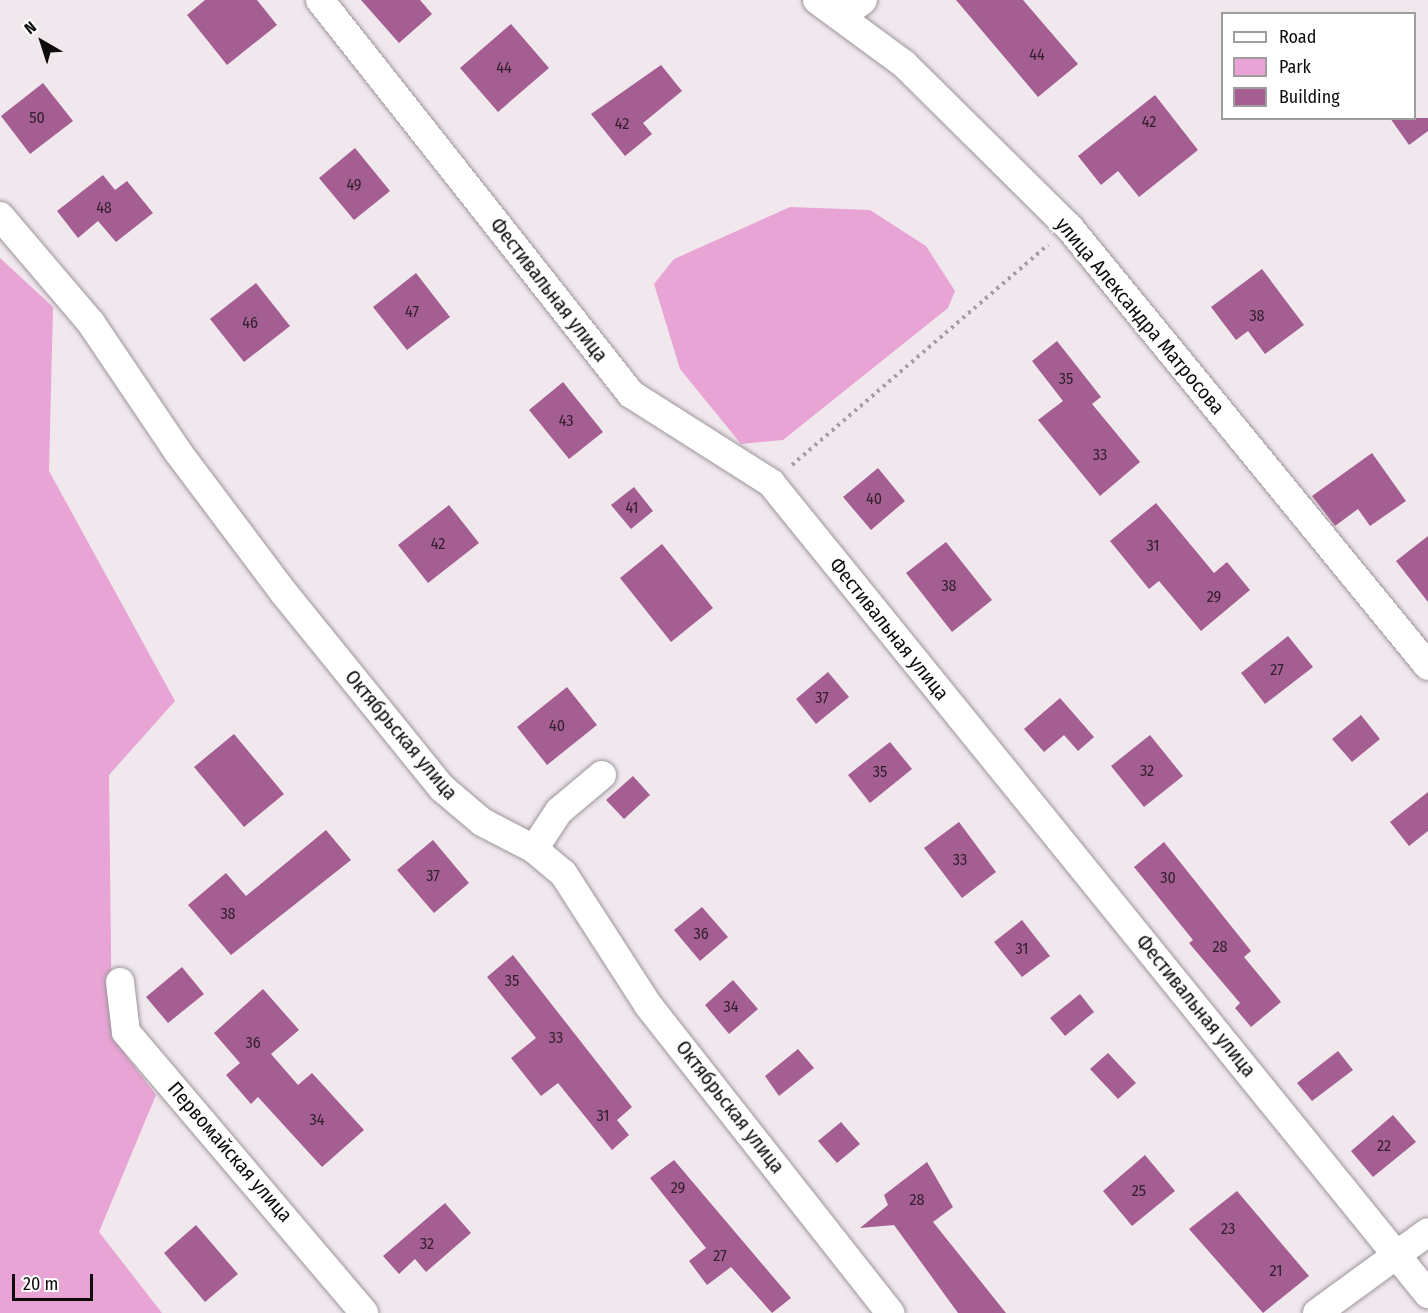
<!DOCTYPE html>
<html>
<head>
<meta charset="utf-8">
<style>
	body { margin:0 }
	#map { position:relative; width:1428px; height:1313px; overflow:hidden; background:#f1e8ee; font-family:"Fira Sans Condensed",sans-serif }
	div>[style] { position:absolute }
	.green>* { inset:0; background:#e8a4d5 }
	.building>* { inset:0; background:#a45e92 }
	.path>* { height:4px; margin-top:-2px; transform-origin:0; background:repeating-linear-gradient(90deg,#a59ea3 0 3px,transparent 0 7.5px) }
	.roads { filter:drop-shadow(0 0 2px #9d959b) drop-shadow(0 0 2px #9d959b) }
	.minor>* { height:28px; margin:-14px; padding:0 14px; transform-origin:14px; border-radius:14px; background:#fff }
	span { translate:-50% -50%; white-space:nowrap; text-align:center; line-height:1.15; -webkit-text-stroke:5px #fff; paint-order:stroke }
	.number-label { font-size:16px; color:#34202e }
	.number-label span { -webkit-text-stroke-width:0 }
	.street-label { font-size:20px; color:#0e0b0d }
	.legend { position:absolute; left:1221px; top:12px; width:195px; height:108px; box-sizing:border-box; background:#fff; border:2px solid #9f9d9e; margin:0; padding:8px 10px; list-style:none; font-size:18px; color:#0e0b0d }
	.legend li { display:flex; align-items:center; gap:12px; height:30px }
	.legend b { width:30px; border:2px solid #9f9d9e }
	.north { position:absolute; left:12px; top:12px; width:60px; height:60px; -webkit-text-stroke:4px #fff; paint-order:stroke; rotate:321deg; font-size:16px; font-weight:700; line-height:24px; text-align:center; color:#0e0b0d }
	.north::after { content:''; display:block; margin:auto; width:21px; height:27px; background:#0e0b0d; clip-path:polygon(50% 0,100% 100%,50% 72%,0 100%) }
	.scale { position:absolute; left:12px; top:1274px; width:81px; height:27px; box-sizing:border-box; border:3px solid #0e0b0d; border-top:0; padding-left:8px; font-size:18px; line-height:21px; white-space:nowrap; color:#0e0b0d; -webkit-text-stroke:4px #fff; paint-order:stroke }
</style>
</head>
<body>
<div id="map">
	<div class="green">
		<i style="clip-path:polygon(790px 207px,870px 210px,926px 246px,955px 291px,948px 308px,783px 440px,741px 444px,680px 369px,654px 284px,674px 259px)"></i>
		<i style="clip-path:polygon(0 258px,53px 307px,49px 471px,175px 701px,109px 775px,112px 1037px,156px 1095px,99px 1232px,162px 1313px,0 1313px)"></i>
	</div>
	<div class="building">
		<i style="clip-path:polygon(205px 0,257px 0,277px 25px,227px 65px,187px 15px)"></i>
		<i style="clip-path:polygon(361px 0,420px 0,432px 14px,399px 43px)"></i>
		<i style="clip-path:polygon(956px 0,1023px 0,1078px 64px,1038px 97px)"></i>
		<i style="clip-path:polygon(511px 24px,549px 68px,498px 112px,460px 68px)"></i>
		<i style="clip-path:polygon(661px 65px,682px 91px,643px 123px,652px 134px,625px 156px,591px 114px)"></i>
		<i style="clip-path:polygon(43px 83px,73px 121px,30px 154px,1px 116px)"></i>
		<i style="clip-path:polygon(1155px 95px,1198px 150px,1139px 197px,1118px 171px,1101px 185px,1078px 156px)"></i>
		<i style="clip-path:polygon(1390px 118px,1428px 118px,1428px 131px,1409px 145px)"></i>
		<i style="clip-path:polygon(355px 148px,390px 191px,354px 220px,319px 178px)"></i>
		<i style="clip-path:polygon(103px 175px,115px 190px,127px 181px,153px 213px,116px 242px,98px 221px,78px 238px,57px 211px)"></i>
		<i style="clip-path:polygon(1262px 269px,1304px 325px,1265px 354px,1248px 331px,1236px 340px,1211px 307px)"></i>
		<i style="clip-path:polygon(416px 273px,450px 317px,407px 350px,373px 307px)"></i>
		<i style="clip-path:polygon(256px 283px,290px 326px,244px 362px,210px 319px)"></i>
		<i style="clip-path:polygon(1057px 341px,1101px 397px,1092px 404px,1140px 462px,1100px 496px,1038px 420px,1063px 401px,1032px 361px)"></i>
		<i style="clip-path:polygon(563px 382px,603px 432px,569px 459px,529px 410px)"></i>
		<i style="clip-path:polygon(1372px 453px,1406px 501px,1370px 526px,1358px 509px,1335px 526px,1312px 496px)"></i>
		<i style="clip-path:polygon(878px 468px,905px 501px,871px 530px,843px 497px)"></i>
		<i style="clip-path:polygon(634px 487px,653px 511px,631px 529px,611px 505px)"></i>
		<i style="clip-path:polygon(1156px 503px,1214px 573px,1227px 562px,1250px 590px,1201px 631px,1159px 581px,1149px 589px,1110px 541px)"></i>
		<i style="clip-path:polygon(449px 505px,479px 543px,428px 583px,398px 545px)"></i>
		<i style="clip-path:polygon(1428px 536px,1428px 602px,1396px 561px)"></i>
		<i style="clip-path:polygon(946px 542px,992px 600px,952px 632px,906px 573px)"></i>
		<i style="clip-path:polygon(662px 544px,713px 608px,671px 642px,620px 578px)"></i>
		<i style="clip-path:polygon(1288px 636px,1313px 667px,1265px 704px,1241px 673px)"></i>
		<i style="clip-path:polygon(828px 672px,849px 697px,816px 724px,796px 699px)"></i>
		<i style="clip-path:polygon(567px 687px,597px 725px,547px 765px,517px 727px)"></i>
		<i style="clip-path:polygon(1060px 698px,1094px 737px,1078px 751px,1064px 735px,1044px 752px,1024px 729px)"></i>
		<i style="clip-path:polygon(1361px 715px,1380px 739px,1352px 762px,1332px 739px)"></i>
		<i style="clip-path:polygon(234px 734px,284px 794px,244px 827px,194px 767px)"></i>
		<i style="clip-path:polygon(1150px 735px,1183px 776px,1144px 807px,1111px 766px)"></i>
		<i style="clip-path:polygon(890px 742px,912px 769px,870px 803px,848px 775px)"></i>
		<i style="clip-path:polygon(633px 776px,650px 795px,624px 819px,606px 800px)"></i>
		<i style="clip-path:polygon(1428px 792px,1428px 831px,1409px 846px,1390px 822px)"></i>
		<i style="clip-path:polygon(959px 822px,996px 872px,962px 898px,924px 848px)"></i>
		<i style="clip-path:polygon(326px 830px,351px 860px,231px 955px,188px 905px,226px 873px,246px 896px)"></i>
		<i style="clip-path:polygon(433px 840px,469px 883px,434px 913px,397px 870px)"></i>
		<i style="clip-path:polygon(1164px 842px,1251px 951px,1244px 957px,1281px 1002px,1251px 1027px,1235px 1008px,1240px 1003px,1189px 943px,1193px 940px,1134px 867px)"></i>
		<i style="clip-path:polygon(702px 907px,728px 937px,700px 961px,674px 930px)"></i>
		<i style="clip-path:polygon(1022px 920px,1050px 956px,1022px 977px,994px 942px)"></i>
		<i style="clip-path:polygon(513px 955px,632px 1107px,617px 1120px,629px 1135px,612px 1150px,558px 1083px,541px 1096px,511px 1058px,536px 1038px,487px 977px)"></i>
		<i style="clip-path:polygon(182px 967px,204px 994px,168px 1023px,146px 997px)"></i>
		<i style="clip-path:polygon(733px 980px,758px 1009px,729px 1034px,705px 1005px)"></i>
		<i style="clip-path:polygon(263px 989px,299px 1030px,271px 1054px,298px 1085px,312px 1073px,364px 1130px,322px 1167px,258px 1097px,251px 1104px,226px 1075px,240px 1063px,214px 1033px)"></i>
		<i style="clip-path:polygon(1080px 994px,1094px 1012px,1065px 1036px,1050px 1018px)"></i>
		<i style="clip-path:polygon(798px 1049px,814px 1068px,779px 1096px,765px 1076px)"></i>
		<i style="clip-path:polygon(1338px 1051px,1353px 1070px,1312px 1101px,1297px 1083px)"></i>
		<i style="clip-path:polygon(1108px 1053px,1136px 1083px,1118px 1099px,1090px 1069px)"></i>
		<i style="clip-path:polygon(1393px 1115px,1416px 1142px,1373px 1177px,1351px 1151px)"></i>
		<i style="clip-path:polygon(841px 1122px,860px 1144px,837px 1163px,818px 1141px)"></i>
		<i style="clip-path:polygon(1145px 1155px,1175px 1191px,1132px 1226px,1103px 1191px)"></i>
		<i style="clip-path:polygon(674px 1160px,791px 1298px,772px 1313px,731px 1267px,707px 1285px,689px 1261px,706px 1248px,650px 1178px)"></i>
		<i style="clip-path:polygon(927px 1162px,953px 1207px,933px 1222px,1006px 1313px,958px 1313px,894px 1225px,860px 1228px,888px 1205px,884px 1195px)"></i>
		<i style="clip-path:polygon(1237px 1191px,1309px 1276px,1263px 1313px,1189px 1229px)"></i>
		<i style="clip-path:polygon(445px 1203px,471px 1233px,426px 1272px,415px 1259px,399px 1274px,383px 1256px)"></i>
		<i style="clip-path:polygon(196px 1225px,238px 1274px,205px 1302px,164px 1253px)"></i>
	</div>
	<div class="path">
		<i style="left:792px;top:465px;width:338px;rotate:-40.7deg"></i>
	</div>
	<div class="roads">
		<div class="minor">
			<i style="left:320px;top:0;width:502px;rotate:51.71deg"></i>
			<i style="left:631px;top:394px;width:166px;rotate:32.4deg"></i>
			<i style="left:771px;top:483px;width:1044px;rotate:50.99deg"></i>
			<i style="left:817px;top:0;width:108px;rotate:36.3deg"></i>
			<i style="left:904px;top:64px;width:232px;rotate:44.7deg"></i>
			<i style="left:1069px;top:227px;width:567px;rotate:50.72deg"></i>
			<i style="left:842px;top:16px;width:26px;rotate:-37deg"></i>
			<i style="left:0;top:216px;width:140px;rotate:49.6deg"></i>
			<i style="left:91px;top:323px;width:156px;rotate:56deg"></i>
			<i style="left:178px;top:452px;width:176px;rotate:53.1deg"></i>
			<i style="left:284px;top:593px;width:251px;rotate:51deg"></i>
			<i style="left:442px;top:788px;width:52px;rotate:40.4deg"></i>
			<i style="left:482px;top:822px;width:59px;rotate:27.4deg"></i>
			<i style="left:534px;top:849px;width:38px;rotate:40deg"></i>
			<i style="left:563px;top:873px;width:157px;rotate:57.2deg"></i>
			<i style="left:648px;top:1005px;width:392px;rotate:51.8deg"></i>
			<i style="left:534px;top:849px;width:45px;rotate:-56.7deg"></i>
			<i style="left:559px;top:811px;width:56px;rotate:-39.9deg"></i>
			<i style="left:120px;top:982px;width:50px;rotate:83.2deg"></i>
			<i style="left:126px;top:1032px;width:368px;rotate:49.7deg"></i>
			<i style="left:1317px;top:1313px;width:137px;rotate:-36.1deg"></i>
		</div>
	</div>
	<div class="number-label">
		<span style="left:1037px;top:55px">44</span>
		<span style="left:504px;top:68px">44</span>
		<span style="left:37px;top:118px">50</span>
		<span style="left:1149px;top:122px">42</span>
		<span style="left:622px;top:124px">42</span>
		<span style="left:354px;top:185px">49</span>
		<span style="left:104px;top:208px">48</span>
		<span style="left:412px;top:312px">47</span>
		<span style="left:1257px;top:316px">38</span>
		<span style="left:250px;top:323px">46</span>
		<span style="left:1066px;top:379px">35</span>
		<span style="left:566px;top:421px">43</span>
		<span style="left:1100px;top:455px">33</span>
		<span style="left:874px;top:499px">40</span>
		<span style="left:632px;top:508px">41</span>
		<span style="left:438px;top:544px">42</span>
		<span style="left:1153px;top:546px">31</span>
		<span style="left:949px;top:586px">38</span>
		<span style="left:1214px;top:597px">29</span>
		<span style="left:1277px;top:670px">27</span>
		<span style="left:822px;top:698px">37</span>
		<span style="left:557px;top:726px">40</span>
		<span style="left:1147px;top:771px">32</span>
		<span style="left:880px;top:772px">35</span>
		<span style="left:960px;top:860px">33</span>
		<span style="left:433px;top:876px">37</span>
		<span style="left:1168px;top:878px">30</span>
		<span style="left:228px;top:914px">38</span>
		<span style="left:701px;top:934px">36</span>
		<span style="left:1220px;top:947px">28</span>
		<span style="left:1022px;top:949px">31</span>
		<span style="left:512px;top:981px">35</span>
		<span style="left:731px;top:1007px">34</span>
		<span style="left:556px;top:1038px">33</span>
		<span style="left:253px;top:1043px">36</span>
		<span style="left:603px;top:1116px">31</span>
		<span style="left:317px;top:1120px">34</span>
		<span style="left:1384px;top:1146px">22</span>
		<span style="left:678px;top:1188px">29</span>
		<span style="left:1139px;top:1191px">25</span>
		<span style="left:917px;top:1200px">28</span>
		<span style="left:1228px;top:1229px">23</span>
		<span style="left:427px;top:1244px">32</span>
		<span style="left:720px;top:1256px">27</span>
		<span style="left:1276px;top:1271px">21</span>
	</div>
	<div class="street-label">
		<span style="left:549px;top:290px;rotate:52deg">Фестивальная улица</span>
		<span style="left:1140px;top:316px;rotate:50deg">улица Александра Матросова</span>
		<span style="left:889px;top:629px;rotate:51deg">Фестивальная улица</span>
		<span style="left:401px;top:735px;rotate:50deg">Октябрьская улица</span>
		<span style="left:1196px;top:1006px;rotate:51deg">Фестивальная улица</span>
		<span style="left:730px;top:1107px;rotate:52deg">Октябрьская улица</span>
		<span style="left:230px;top:1152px;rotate:49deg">Первомайская улица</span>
	</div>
	<ul class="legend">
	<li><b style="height:8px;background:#fff"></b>Road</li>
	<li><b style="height:16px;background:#e8a4d5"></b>Park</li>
	<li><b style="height:16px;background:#a45e92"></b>Building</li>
	</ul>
	<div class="north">N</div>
	<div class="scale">20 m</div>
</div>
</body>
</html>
